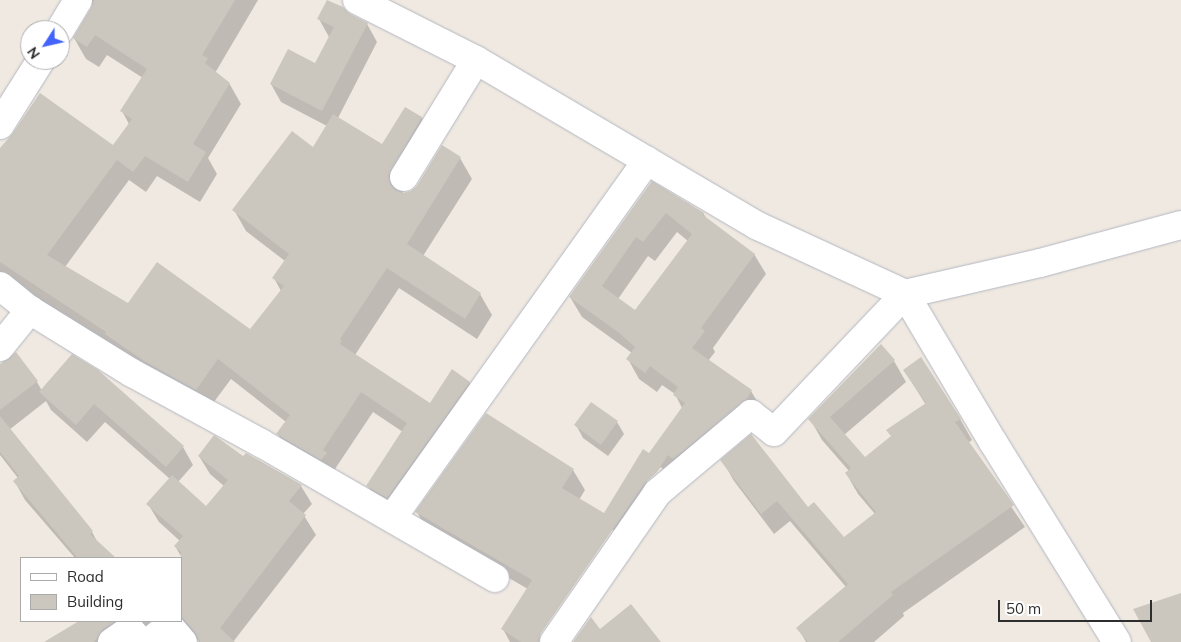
<!DOCTYPE html>
<html>
<head>
<meta charset="utf-8">
<style>
	body { margin:0 }
	#map { position:relative; width:1181px; height:642px; overflow:hidden; background:#efe9e1; font-family:Mulish,sans-serif }
	div>[style] { position:absolute }
	.shadow>* { inset:0; background:#0003 }
	.building>* { inset:0; background:#cbc7bf }
	.roads { filter:drop-shadow(0 0 1px #b4b7c1) drop-shadow(0 0 1px #b4b7c1) }
	.minor>* { height:28px; margin:-14px; padding:0 14px; transform-origin:14px; border-radius:14px; background:#fff }
	span { translate:-50% -50%; white-space:nowrap; text-align:center; line-height:1.15; -webkit-text-stroke:4.5px #fff; paint-order:stroke }
	.legend { position:absolute; left:20px; top:557px; width:162px; height:65px; box-sizing:border-box; background:#fff; border:1px solid #ababab; margin:0; padding:6px 9px; list-style:none; font-size:15px; color:#2e2e2e }
	.legend li { display:flex; align-items:center; gap:10px; height:25px }
	.legend b { width:25px; border:1px solid #ababab }
	.north { position:absolute; left:20px; top:20px; width:50px; height:50px; box-sizing:border-box; background:#fff; border:1px solid #ababab; border-radius:50%; rotate:235deg; font-size:14px; font-weight:700; line-height:20px; text-align:center; color:#2e2e2e }
	.north::after { content:''; display:block; margin:auto; width:18px; height:22px; background:#4264fb; clip-path:polygon(50% 0,100% 100%,50% 72%,0 100%) }
	.scale { position:absolute; left:998px; top:600px; width:154px; height:22px; box-sizing:border-box; border:2px solid #2e2e2e; border-top:0; padding-left:6px; font-size:15px; line-height:18px; white-space:nowrap; color:#2e2e2e; -webkit-text-stroke:4px #fff; paint-order:stroke }
</style>
</head>
<body>
<div id="map">
	<div class="shadow">
		<i style="clip-path:polygon(76px 0,258px 0,215px 73px,229px 83px,241px 104px,208px 158px,217px 174px,200px 202px,157px 176px,146px 192px,129px 180px,65px 267px,128px 304px,251px 331px,281px 291px,274px 278px,285px 261px,246px 231px,234px 210px,313px 149px,327px 126px,281px 102px,271px 84px,316px 65px,329px 37px,319px 19px,328px 1px,367px 24px,377px 42px,338px 118px,382px 146px,406px 108px,422px 118px,434px 139px,402px 194px,412px 192px,460px 158px,472px 179px,423px 256px,480px 294px,492px 315px,477px 339px,399px 288px,355px 355px,430px 405px,469px 382px,481px 403px,399px 518px,379px 506px,368px 486px,403px 432px,373px 412px,335px 469px,338px 474px,290px 455px,278px 434px,286px 422px,231px 379px,208px 410px,8px 279px,0 282px,0 151px,113px 147px,129px 124px,122px 111px,143px 78px,107px 55px,99px 67px,86px 59px,74px 38px,93px 5px)"></i>
		<i style="clip-path:polygon(evenodd,652px 183px,703px 213px,707px 219px,754px 254px,766px 274px,713px 348px,715px 352px,708px 361px,751px 391px,763px 411px,685px 478px,560px 642px,510px 642px,503px 629px,528px 589px,428px 532px,417px 512px,573px 470px,585px 490px,579px 500px,604px 515px,649px 455px,682px 408px,675px 394px,662px 385px,657px 392px,639px 379px,628px 359px,632px 353px,582px 317px,570px 297px,652px 183px,677px 232px,688px 241px,635px 312px,618px 299px,648px 256px,655px 261px,677px 232px,652px 183px,661px 467px,663px 469px,647px 483px,647px 480px,661px 467px,652px 183px,611px 530px,614px 530px,539px 639px,537px 638px,611px 530px)"></i>
		<i style="clip-path:polygon(72px 356px,183px 447px,193px 465px,178px 482px,207px 508px,224px 486px,210px 474px,199px 456px,243px 458px,301px 486px,312px 504px,303px 514px,316px 535px,233px 642px,199px 642px,193px 634px,122px 642px,46px 642px,81px 621px,181px 621px,181px 567px,185px 563px,175px 546px,180px 541px,159px 522px,148px 504px,170px 479px,105px 422px,87px 442px,51px 410px,46px 401px,9px 430px,92px 532px,98px 543px,114px 558px,75px 558px,25px 500px,15px 482px,18px 478px,0 455px,0 366px,37px 382px,42px 391px)"></i>
		<i style="clip-path:polygon(894px 361px,906px 382px,844px 435px,865px 459px,892px 437px,926px 405px,904px 370px,960px 419px,972px 440px,968px 443px,1025px 527px,903px 613px,904px 616px,874px 642px,806px 642px,798px 628px,846px 587px,790px 521px,774px 534px,734px 481px,722px 460px,808px 508px,844px 539px,875px 514px,858px 494px,846px 473px,849px 471px,822px 440px,810px 419px)"></i>
		<i style="clip-path:polygon(617px 422px,624px 434px,608px 456px,583px 438px,576px 425px)"></i>
	</div>
	<div class="building">
		<i style="clip-path:polygon(94px 0,235px 0,202px 55px,208px 58px,205px 63px,230px 83px,193px 144px,206px 152px,188px 182px,145px 156px,133px 172px,117px 160px,47px 255px,128px 303px,157px 262px,250px 329px,284px 286px,272px 278px,289px 254px,232px 210px,292px 131px,313px 147px,333px 114px,382px 144px,405px 107px,422px 117px,388px 176px,391px 185px,395px 190px,403px 193px,411px 191px,417px 186px,442px 145px,461px 157px,407px 244px,481px 293px,465px 319px,387px 268px,340px 339px,342px 340px,340px 344px,430px 403px,452px 369px,470px 382px,387px 498px,366px 486px,407px 423px,361px 392px,323px 450px,327px 453px,321px 460px,276px 434px,290px 415px,218px 359px,196px 390px,144px 361px,105px 334px,106px 332px,0 262px,0 148px,13px 133px,40px 93px,113px 145px,132px 119px,120px 111px,147px 69px,95px 35px,87px 47px,73px 38px,91px 8px)"></i>
		<i style="clip-path:polygon(327px 0,343px 7px,350px 14px,368px 23px,322px 111px,270px 84px,288px 49px,315px 63px,334px 27px,317px 19px)"></i>
		<i style="clip-path:polygon(evenodd,652px 181px,704px 213px,703px 215px,755px 254px,701px 328px,705px 331px,692px 348px,752px 390px,746px 400px,673px 459px,668px 455px,657px 472px,644px 484px,541px 633px,539px 642px,521px 642px,501px 629px,532px 580px,415px 512px,486px 413px,574px 469px,562px 488px,604px 513px,643px 449px,649px 453px,685px 403px,673px 395px,678px 387px,650px 366px,645px 373px,626px 359px,635px 347px,618px 332px,569px 297px,652px 181px,666px 213px,692px 234px,635px 310px,602px 286px,636px 237px,643px 242px,666px 213px)"></i>
		<i style="clip-path:polygon(881px 344px,895px 360px,830px 417px,865px 457px,891px 436px,886px 430px,926px 403px,903px 370px,921px 357px,961px 419px,955px 422px,1014px 505px,891px 592px,893px 595px,838px 642px,808px 642px,796px 628px,848px 584px,777px 501px,761px 514px,720px 460px,751px 434px,808px 507px,814px 502px,844px 537px,876px 512px,845px 473px,851px 468px,808px 419px)"></i>
		<i style="clip-path:polygon(16px 352px,38px 381px,0 410px,0 364px)"></i>
		<i style="clip-path:polygon(72px 354px,98px 370px,184px 446px,166px 467px,94px 404px,76px 425px,39px 392px)"></i>
		<i style="clip-path:polygon(591px 402px,618px 421px,601px 445px,574px 425px)"></i>
		<i style="clip-path:polygon(0 416px,93px 531px,90px 534px,116px 558px,78px 558px,13px 481px,19px 476px,0 452px)"></i>
		<i style="clip-path:polygon(214px 435px,243px 456px,246px 453px,302px 485px,289px 501px,306px 515px,220px 628px,235px 642px,200px 642px,195px 632px,181px 616px,181px 552px,174px 546px,183px 536px,146px 504px,172px 475px,206px 506px,228px 480px,198px 456px)"></i>
		<i style="clip-path:polygon(1181px 593px,1181px 642px,1151px 642px,1133px 609px)"></i>
		<i style="clip-path:polygon(631px 604px,661px 642px,573px 642px,591px 617px,600px 629px)"></i>
		<i style="clip-path:polygon(79px 621px,116px 621px,103px 629px,94px 642px,44px 642px)"></i>
	</div>
	<div class="roads">
		<div class="minor">
			<i style="left:357px;top:0;width:133px;rotate:26.8deg"></i>
			<i style="left:476px;top:60px;width:327px;rotate:30.5deg"></i>
			<i style="left:758px;top:226px;width:162px;rotate:24.8deg"></i>
			<i style="left:905px;top:294px;width:172px;rotate:59.3deg"></i>
			<i style="left:993px;top:442px;width:235px;rotate:58.2deg"></i>
			<i style="left:60px;top:30px;width:35px;rotate:-59deg"></i>
			<i style="left:0;top:125px;width:77px;rotate:-57.8deg"></i>
			<i style="left:404px;top:177px;width:137px;rotate:-58.4deg"></i>
			<i style="left:0;top:286px;width:38px;rotate:39deg"></i>
			<i style="left:30px;top:310px;width:120px;rotate:31.7deg"></i>
			<i style="left:132px;top:373px;width:147px;rotate:28.5deg"></i>
			<i style="left:261px;top:443px;width:270px;rotate:30deg"></i>
			<i style="left:0;top:347px;width:48px;rotate:-51deg"></i>
			<i style="left:392px;top:518px;width:439px;rotate:-54.5deg"></i>
			<i style="left:112px;top:642px;width:22px;rotate:-34deg"></i>
			<i style="left:130px;top:630px;width:16px;rotate:47deg"></i>
			<i style="left:149px;top:642px;width:26px;rotate:-39deg"></i>
			<i style="left:169px;top:626px;width:21px;rotate:49deg"></i>
			<i style="left:554px;top:642px;width:181px;rotate:-55.3deg"></i>
			<i style="left:657px;top:493px;width:123px;rotate:-40deg"></i>
			<i style="left:751px;top:414px;width:29px;rotate:38deg"></i>
			<i style="left:774px;top:432px;width:190px;rotate:-46.5deg"></i>
			<i style="left:905px;top:294px;width:139px;rotate:-12.9deg"></i>
			<i style="left:1040px;top:263px;width:146px;rotate:-15.1deg"></i>
		</div>
	</div>
	<ul class="legend">
	<li><b style="height:6px;background:#fff"></b>Road</li>
	<li><b style="height:14px;background:#cbc7bf"></b>Building</li>
	</ul>
	<div class="north">N</div>
	<div class="scale">50 m</div>
</div>
</body>
</html>
